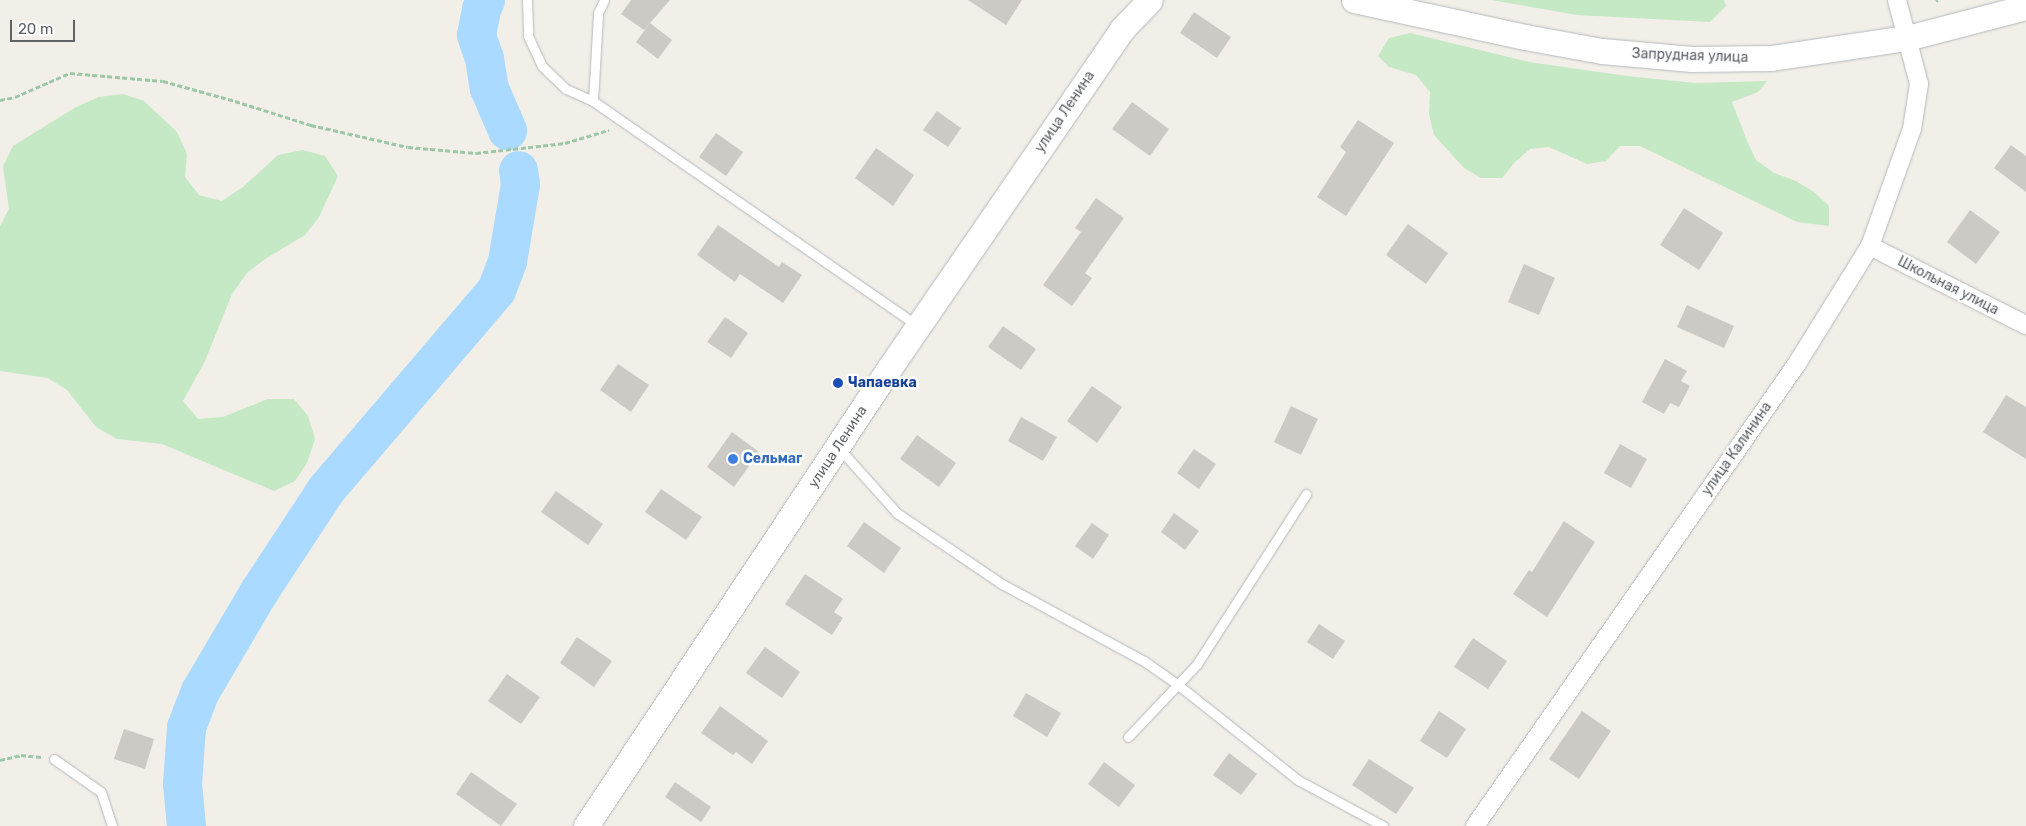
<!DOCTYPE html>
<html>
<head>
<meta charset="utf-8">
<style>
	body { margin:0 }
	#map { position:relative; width:2026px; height:826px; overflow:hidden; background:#f1efe8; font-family:Rubik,sans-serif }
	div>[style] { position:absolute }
	.green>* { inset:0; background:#c5e8c5 }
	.river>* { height:39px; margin:-19.5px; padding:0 19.5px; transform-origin:19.5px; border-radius:19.5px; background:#aadaff }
	.building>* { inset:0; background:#cccac5 }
	.path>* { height:3px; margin-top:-1.5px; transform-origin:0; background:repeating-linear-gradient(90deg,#9cc7a9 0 5px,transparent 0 7.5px) }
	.roads { filter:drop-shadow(0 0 1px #b5b8bc) drop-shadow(0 0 1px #b5b8bc) }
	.lane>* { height:9px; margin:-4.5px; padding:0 4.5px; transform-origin:4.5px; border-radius:4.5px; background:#fff }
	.street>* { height:18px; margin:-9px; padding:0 9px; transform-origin:9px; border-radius:9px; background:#fff }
	.secondary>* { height:25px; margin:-12.5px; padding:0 12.5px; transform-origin:12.5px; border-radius:12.5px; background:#fff }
	.dots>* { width:14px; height:14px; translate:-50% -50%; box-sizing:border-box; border:2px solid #fff; border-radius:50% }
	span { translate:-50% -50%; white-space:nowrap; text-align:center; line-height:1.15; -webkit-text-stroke:5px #fff; paint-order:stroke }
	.street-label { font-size:14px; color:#5f6368 }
	.transit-label { font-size:14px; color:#164399; font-weight:700 }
	.left { translate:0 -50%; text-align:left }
	.shop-label { font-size:14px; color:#366cbe; font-weight:700 }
	.scale { position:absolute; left:10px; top:20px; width:65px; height:22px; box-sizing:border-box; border:2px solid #5f6368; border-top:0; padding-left:6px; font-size:15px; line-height:18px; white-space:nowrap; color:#5f6368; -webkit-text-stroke:4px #fff; paint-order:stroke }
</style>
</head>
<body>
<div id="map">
	<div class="green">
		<i style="clip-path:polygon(1491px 0,1724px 0,1726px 6px,1710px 22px,1577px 15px)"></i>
		<i style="clip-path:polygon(1410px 33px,1529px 62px,1627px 76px,1695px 83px,1767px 81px,1758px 92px,1732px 102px,1747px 141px,1756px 160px,1774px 173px,1796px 181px,1814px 192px,1829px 206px,1829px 226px,1797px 222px,1640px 146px,1620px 146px,1606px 161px,1587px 164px,1549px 147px,1530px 149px,1515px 162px,1502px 178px,1481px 178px,1464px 168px,1434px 135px,1429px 114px,1430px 92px,1416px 75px,1389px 67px,1378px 56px,1389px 38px)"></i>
		<i style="clip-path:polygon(123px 94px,144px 101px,177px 132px,187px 154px,185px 177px,199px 195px,222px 201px,243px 187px,278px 155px,303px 150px,325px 156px,338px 176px,319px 217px,305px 235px,265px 259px,247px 273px,232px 294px,205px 361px,183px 401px,198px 419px,223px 417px,268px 399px,294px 399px,308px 416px,315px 439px,307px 463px,295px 481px,274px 491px,162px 444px,117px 439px,96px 427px,67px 390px,48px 378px,0 371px,0 226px,9px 209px,3px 166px,13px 146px,76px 107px,99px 97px)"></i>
	</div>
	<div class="river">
		<i style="left:485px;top:0;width:10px;rotate:114deg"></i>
		<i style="left:481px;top:9px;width:26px;rotate:101deg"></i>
		<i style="left:476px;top:35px;width:24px;rotate:71deg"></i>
		<i style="left:484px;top:58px;width:30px;rotate:81deg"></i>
		<i style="left:489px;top:88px;width:46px;rotate:66.8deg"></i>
		<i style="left:186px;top:826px;width:43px;rotate:-95.3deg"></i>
		<i style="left:182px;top:783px;width:56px;rotate:-85.9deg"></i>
		<i style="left:186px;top:727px;width:39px;rotate:-69deg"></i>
		<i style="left:200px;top:691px;width:116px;rotate:-59.5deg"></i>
		<i style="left:259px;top:591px;width:122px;rotate:-56.7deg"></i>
		<i style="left:326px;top:489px;width:262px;rotate:-49.5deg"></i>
		<i style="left:496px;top:290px;width:31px;rotate:-69deg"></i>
		<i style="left:507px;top:261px;width:78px;rotate:-80.4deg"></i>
		<i style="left:520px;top:184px;width:14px;rotate:-98deg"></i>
	</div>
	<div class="building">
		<i style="clip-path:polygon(631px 0,670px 0,644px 30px,621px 14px)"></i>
		<i style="clip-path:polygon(968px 0,1022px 0,1006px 25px)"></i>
		<i style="clip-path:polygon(1194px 12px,1231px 37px,1217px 58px,1180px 33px)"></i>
		<i style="clip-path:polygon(650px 23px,672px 40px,658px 59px,636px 42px)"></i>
		<i style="clip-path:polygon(1132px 102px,1169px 129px,1150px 156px,1112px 129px)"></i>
		<i style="clip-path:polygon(937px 111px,961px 128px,948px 147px,923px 130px)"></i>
		<i style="clip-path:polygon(1358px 120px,1394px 143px,1346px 216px,1317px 197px,1346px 152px,1340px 147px)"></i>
		<i style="clip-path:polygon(716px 133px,743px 152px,726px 176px,699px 157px)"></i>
		<i style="clip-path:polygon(2011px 145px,2026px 156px,2026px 192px,1994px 168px)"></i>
		<i style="clip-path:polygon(876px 148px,914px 175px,893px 206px,855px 178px)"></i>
		<i style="clip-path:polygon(1096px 198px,1124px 218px,1085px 273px,1092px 278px,1072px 306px,1043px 285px,1081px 232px,1075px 228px)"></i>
		<i style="clip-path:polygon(1684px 208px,1723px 233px,1699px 270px,1660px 245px)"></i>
		<i style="clip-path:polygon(1970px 210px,2000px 232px,1976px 264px,1947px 242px)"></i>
		<i style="clip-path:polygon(1408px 224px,1448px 253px,1426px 284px,1386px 255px)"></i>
		<i style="clip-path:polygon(718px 225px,779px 267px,782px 262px,802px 275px,783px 303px,740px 274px,735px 282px,697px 255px)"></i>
		<i style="clip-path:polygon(1524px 264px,1555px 278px,1539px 315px,1508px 302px)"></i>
		<i style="clip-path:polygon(1687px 305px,1734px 326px,1724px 348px,1677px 327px)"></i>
		<i style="clip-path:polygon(725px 317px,748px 333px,731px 358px,707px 342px)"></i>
		<i style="clip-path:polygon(1003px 326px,1036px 349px,1021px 370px,988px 347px)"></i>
		<i style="clip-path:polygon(1665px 359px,1687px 371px,1681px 381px,1690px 386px,1679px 407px,1670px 403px,1664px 414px,1642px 402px)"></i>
		<i style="clip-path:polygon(618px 364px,649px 385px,631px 412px,600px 390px)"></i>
		<i style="clip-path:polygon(1092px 386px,1122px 407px,1097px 443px,1067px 421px)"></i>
		<i style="clip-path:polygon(2006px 395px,2026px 407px,2026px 459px,1983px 432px)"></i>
		<i style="clip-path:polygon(1291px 406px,1318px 419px,1301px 455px,1274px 442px)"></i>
		<i style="clip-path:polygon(1021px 417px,1057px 437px,1043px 461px,1008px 441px)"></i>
		<i style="clip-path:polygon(732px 432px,759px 452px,734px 487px,707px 467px)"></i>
		<i style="clip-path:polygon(917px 435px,956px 463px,939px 487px,900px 459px)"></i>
		<i style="clip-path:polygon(1620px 444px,1647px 459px,1631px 488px,1604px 473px)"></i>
		<i style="clip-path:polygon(1194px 449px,1216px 464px,1199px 489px,1177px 473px)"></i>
		<i style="clip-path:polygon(661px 489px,702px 517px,686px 540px,645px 512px)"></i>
		<i style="clip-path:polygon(556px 491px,603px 524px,588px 545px,541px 512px)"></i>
		<i style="clip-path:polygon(1174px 513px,1199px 531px,1185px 550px,1161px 532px)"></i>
		<i style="clip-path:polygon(1564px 521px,1595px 542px,1547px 617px,1513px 594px,1529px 570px,1532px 572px)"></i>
		<i style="clip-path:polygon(864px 522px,901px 548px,884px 573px,847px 546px)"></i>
		<i style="clip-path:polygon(1092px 523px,1109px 535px,1093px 559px,1075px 546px)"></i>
		<i style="clip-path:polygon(805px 574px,843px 599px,834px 612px,843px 618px,832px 635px,785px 604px)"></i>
		<i style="clip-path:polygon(1319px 624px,1345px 641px,1333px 659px,1307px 642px)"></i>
		<i style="clip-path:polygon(577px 637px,612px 661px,594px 687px,560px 663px)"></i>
		<i style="clip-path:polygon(1473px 638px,1507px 661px,1488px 689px,1454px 667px)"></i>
		<i style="clip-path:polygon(765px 647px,800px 672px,782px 698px,746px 673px)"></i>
		<i style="clip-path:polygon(507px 674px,540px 697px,521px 724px,488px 701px)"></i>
		<i style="clip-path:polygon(1026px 693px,1061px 713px,1047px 737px,1013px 716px)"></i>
		<i style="clip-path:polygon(720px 706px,768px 741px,752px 764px,736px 752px,733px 755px,701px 733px)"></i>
		<i style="clip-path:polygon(1439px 711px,1466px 729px,1447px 758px,1420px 741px)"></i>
		<i style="clip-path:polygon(1582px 711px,1611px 731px,1579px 779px,1549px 759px)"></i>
		<i style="clip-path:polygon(124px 729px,154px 739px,145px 769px,114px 759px)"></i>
		<i style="clip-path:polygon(1229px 753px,1257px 774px,1241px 795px,1213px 775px)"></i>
		<i style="clip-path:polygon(1369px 759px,1414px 788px,1396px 814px,1352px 785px)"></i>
		<i style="clip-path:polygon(1104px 762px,1135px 785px,1119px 807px,1088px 784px)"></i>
		<i style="clip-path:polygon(471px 772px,517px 804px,501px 826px,456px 794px)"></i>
		<i style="clip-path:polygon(675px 782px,711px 807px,701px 822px,665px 797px)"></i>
	</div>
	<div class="path">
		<i style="left:1936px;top:1px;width:2px;rotate:-27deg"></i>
		<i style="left:0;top:100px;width:15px;rotate:-11deg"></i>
		<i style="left:15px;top:97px;width:60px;rotate:-23.6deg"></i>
		<i style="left:70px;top:73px;width:93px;rotate:4.9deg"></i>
		<i style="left:163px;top:81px;width:75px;rotate:15.5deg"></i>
		<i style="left:235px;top:101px;width:80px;rotate:17.5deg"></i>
		<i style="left:311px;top:125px;width:99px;rotate:12.8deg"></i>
		<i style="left:408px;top:147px;width:68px;rotate:5deg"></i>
		<i style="left:476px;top:153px;width:90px;rotate:-6.4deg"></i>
		<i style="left:565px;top:143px;width:46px;rotate:-16.5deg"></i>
		<i style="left:0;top:760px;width:22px;rotate:-13deg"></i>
		<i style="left:21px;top:755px;width:20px;rotate:6deg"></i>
	</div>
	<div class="roads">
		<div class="lane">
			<i style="left:527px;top:0;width:36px;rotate:88deg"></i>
			<i style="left:528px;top:36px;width:33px;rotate:65deg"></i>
			<i style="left:542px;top:66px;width:33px;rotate:44deg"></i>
			<i style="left:566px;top:89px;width:30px;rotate:24deg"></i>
			<i style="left:593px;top:101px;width:393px;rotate:34.7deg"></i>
			<i style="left:593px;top:101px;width:88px;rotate:-86.7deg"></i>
			<i style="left:598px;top:13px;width:14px;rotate:-65deg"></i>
			<i style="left:838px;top:447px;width:89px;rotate:48.2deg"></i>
			<i style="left:897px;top:513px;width:127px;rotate:34.1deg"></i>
			<i style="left:1002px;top:584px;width:162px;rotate:28.5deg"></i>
			<i style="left:1144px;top:661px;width:40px;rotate:34.9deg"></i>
			<i style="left:1177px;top:684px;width:154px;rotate:38.4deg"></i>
			<i style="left:1298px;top:780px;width:97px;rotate:28.4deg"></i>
			<i style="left:1128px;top:737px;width:100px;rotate:-46.6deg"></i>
			<i style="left:1197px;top:664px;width:202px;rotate:-57.3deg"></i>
			<i style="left:54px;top:759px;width:57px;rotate:35.1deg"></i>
			<i style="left:101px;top:792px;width:36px;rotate:72deg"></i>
		</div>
		<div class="street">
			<i style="left:1870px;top:246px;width:175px;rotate:26.9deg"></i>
			<i style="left:1475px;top:826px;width:562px;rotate:-55.15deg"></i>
			<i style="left:1796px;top:365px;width:140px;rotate:-58.1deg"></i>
			<i style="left:1870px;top:246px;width:124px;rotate:-70.3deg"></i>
			<i style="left:1912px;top:129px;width:46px;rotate:-81.2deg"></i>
			<i style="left:1919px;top:84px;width:87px;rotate:-104.7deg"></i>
		</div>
		<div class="secondary">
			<i style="left:1354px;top:0;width:175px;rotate:12.2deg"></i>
			<i style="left:1525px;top:37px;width:78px;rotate:10.3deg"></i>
			<i style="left:1602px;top:51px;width:90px;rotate:5.1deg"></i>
			<i style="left:1692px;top:59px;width:79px;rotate:-0.7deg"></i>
			<i style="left:1771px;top:58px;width:137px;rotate:-8.4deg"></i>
			<i style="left:1907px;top:38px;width:123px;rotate:-14.6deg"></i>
			<i style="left:586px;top:826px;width:547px;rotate:-56.48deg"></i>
			<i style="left:888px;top:370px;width:414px;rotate:-55.5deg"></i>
			<i style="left:1122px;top:29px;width:40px;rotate:-46deg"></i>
		</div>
	</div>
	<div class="dots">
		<i style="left:838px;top:383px;background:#1a4fb4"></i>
		<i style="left:733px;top:459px;background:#3f7fe0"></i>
	</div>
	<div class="street-label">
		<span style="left:1690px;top:56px;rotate:2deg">Запрудная улица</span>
		<span style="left:1065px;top:112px;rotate:-56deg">улица Ленина</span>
		<span style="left:1948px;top:286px;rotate:27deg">Школьная улица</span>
		<span style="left:838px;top:447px;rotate:-57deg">улица Ленина</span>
		<span style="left:1737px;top:449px;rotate:-55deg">улица Калинина</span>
	</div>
	<div class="transit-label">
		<span class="left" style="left:848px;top:383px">Чапаевка</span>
	</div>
	<div class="shop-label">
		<span class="left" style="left:743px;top:459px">Сельмаг</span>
	</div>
	<div class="scale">20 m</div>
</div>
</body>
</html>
